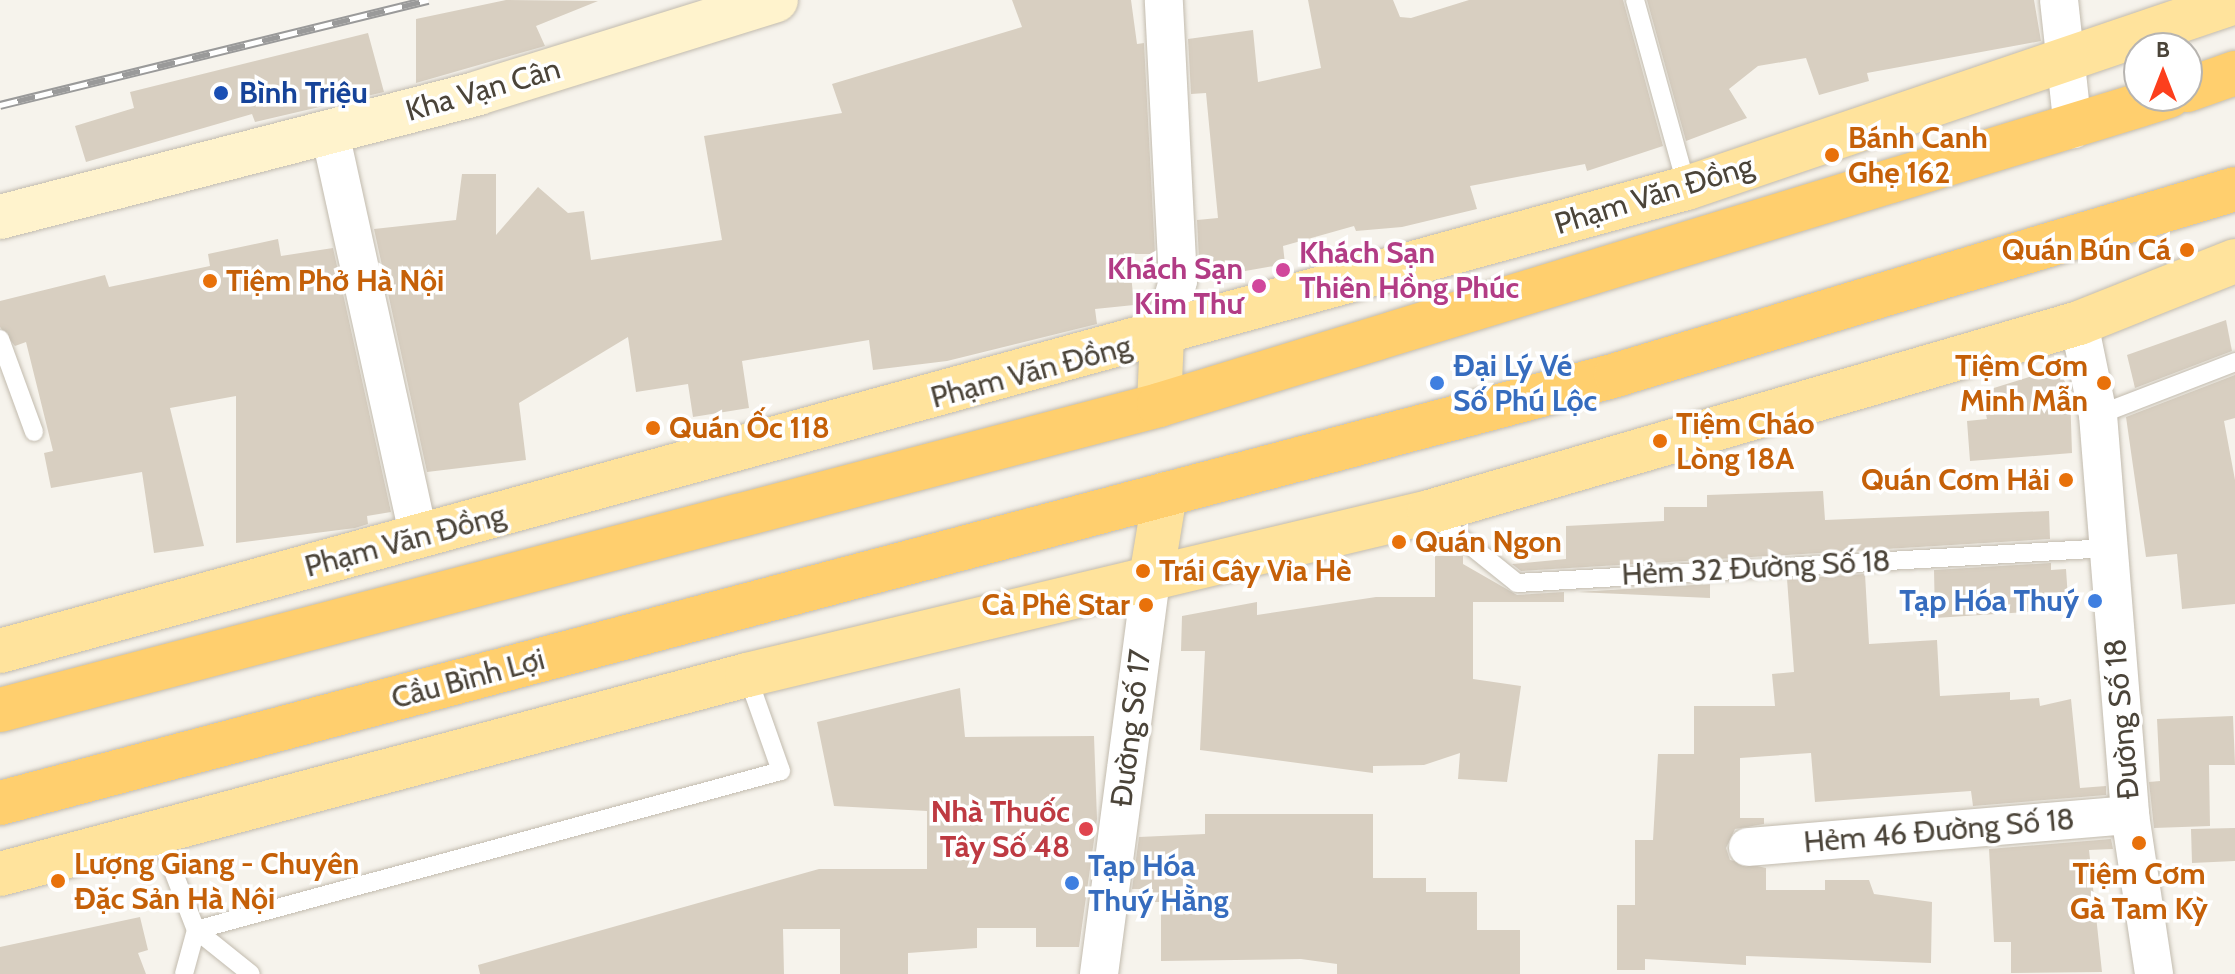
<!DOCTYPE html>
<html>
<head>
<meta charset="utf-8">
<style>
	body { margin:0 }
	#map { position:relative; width:2235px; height:974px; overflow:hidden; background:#f6f3ec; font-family:Cabin,sans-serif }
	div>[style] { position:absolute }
	.building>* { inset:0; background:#d8cfc1 }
	.roads { filter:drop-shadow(0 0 2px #c2bbae) drop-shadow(0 0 2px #c2bbae) }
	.lane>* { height:18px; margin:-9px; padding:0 9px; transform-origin:9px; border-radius:9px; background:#fff }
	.street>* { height:38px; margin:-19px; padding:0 19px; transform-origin:19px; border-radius:19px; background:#fff }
	.secondary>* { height:44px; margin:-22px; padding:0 22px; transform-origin:22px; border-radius:22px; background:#fff3cd }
	.primary>* { height:44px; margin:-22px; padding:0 22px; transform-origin:22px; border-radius:22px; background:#ffe39c }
	.highway>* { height:44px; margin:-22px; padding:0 22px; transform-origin:22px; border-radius:22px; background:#ffcf6e }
	.rail>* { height:9px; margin-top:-4.5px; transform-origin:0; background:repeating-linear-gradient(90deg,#fff 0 18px,#9a9a9a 0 36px); box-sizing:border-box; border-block:2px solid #9a9a9a }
	.dots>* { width:22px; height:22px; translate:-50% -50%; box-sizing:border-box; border:4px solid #fff; border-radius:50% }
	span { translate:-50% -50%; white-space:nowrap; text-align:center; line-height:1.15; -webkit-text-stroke:7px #fff; paint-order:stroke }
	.street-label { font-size:30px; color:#4b4439 }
	.transit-label { font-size:30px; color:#164399; font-weight:700 }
	.left { translate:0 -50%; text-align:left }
	.food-label { font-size:30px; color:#c56008; font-weight:700 }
	.right { translate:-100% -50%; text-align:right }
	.hotel-label { font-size:30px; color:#b23c85; font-weight:700 }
	.shop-label { font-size:30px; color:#366cbe; font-weight:700 }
	.health-label { font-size:30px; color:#be3a42; font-weight:700 }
	.north { position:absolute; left:2123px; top:32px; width:80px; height:80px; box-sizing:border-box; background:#fff; border:2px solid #b7b4b0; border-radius:50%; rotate:0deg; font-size:22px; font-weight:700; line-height:32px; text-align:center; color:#4b4439 }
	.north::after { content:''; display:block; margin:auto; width:28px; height:36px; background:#fc3f1d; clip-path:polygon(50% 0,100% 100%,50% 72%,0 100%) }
</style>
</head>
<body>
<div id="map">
	<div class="building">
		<i style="clip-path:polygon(506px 0,598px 1px,536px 26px,545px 46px,416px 83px,416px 19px)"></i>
		<i style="clip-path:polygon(1012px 0,1131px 0,1137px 44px,1144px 43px,1155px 254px,1129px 254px,1134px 305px,1095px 309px,1097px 324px,947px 361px,873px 370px,869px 340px,742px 361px,749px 408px,693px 417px,688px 384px,636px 392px,628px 337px,519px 403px,526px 460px,427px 472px,374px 229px,456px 220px,462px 174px,496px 174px,496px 235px,538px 187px,568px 213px,584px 211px,591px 260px,722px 240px,704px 136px,842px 113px,832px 84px,1022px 27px)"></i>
		<i style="clip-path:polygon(1308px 0,1393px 0,1400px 17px,1411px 18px,1469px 0,1623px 0,1663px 146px,1587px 171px,1585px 164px,1470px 186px,1477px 209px,1402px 227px,1356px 231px,1354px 226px,1283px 246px,1285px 264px,1200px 279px,1197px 220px,1218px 218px,1206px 93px,1191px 94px,1188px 39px,1253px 30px,1258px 82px,1321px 68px)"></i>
		<i style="clip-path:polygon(1647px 0,2034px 0,2041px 41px,1867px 73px,1869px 81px,1819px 95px,1806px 58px,1758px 66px,1729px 89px,1747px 118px,1686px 141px)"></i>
		<i style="clip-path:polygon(368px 33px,384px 92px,255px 122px,252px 114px,86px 162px,75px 126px,134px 108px,130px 92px)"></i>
		<i style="clip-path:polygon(278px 239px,281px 256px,333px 248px,391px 512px,367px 516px,368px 524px,355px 528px,236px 543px,236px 396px,170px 408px,204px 546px,154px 553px,142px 472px,51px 488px,44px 453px,53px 451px,26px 342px,15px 346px,0 327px,0 301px,105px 275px,109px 287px,210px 266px,208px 254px)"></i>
		<i style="clip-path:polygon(2226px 320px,2232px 351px,2135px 388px,2127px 355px)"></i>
		<i style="clip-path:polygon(2058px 368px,2070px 392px,2072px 453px,1970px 461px,1967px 421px,1987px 419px,1981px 392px)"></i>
		<i style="clip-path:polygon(2235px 375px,2235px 418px,2224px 421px,2235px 480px,2235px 604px,2182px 609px,2177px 554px,2146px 557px,2126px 417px)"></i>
		<i style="clip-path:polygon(1823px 491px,1825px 520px,2049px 511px,2050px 539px,1521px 571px,1512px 564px,1566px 559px,1566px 526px,1664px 521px,1664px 507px,1707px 507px,1707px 495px)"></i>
		<i style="clip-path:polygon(1435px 556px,1463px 556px,1463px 564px,1517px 595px,1564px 592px,1564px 602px,1473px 602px,1473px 679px,1521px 686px,1507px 782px,1458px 779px,1460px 753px,1424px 765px,1373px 766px,1373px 773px,1200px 750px,1205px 651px,1181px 651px,1182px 616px,1257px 602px,1257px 615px,1376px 597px,1435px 597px)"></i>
		<i style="clip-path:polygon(2051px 563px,2051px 570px,2066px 569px,2068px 599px,2054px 601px,2055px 610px,1935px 618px,1934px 570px)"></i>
		<i style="clip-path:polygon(1865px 574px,1869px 644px,1937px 640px,1940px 696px,2010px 692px,2010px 700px,2039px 698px,2040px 706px,2071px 699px,2080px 788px,2106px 786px,2106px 795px,1973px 806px,1971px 791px,1815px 802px,1811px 753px,1740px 758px,1740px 818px,1764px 818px,1764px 824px,1735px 829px,1726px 848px,1730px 860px,1766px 868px,1766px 890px,1825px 890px,1825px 880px,1869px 880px,1874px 894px,1932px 902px,1931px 963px,1746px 956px,1746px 965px,1645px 959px,1645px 970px,1617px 970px,1617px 905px,1635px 905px,1635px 840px,1653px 840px,1658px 754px,1694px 754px,1694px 706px,1775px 706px,1772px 674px,1794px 672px,1787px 579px)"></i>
		<i style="clip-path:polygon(1710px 584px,1710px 598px,1577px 592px)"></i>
		<i style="clip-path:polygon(960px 688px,965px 737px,1094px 736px,1097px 819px,1079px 947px,1036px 947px,1036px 928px,977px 928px,977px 948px,908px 953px,908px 974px,840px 974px,840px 929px,783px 929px,784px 974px,480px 974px,478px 965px,819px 869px,927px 869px,927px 811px,834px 806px,817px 722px)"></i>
		<i style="clip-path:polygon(2233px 716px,2235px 765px,2209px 765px,2210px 826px,2154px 828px,2149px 782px,2160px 781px,2157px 719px)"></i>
		<i style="clip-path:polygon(1205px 814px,1373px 814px,1373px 878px,1426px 878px,1426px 892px,1477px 892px,1477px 930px,1520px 930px,1520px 974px,1337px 974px,1337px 964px,1301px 959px,1161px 961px,1161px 902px,1153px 902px,1153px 889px,1132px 889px,1139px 837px,1205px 834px)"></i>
		<i style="clip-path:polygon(2235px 828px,2235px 861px,2192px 863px,2191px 829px)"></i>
		<i style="clip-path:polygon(2111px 839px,2113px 849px,2089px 850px,2102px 972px,2011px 973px,2011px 942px,1994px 942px,1989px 849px)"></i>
		<i style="clip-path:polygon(140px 917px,148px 950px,138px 953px,146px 974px,0 974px,0 947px)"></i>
	</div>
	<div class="roads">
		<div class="lane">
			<i style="left:1635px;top:0;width:195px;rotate:74.5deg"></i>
			<i style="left:0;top:339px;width:99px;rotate:69.9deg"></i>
			<i style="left:2098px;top:415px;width:147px;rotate:-21.1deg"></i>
			<i style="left:1431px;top:514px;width:110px;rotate:38.7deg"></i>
			<i style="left:1517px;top:583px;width:592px;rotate:-3.39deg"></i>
			<i style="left:158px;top:832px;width:105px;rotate:68.8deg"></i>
			<i style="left:196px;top:930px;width:70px;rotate:38.7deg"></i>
			<i style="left:196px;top:930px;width:606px;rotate:-15.21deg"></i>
			<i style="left:781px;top:771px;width:102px;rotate:-109.5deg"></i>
			<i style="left:184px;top:974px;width:46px;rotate:-74.7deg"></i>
		</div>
		<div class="street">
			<i style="left:2059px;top:0;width:130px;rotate:83.8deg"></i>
			<i style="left:330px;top:133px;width:414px;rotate:77.6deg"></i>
			<i style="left:2079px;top:323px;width:94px;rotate:78.3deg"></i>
			<i style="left:2098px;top:415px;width:401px;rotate:85.4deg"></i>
			<i style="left:2130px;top:815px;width:161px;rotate:81.4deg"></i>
			<i style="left:1162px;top:336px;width:57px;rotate:-73.8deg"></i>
			<i style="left:1178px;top:281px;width:281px;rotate:-92.9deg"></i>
			<i style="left:1748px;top:847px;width:383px;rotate:-4.8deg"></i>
			<i style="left:1099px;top:974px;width:399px;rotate:-82.5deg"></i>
		</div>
		<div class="secondary">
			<i style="left:0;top:217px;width:494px;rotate:-14.5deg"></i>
			<i style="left:478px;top:93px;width:312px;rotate:-17.3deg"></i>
		</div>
		<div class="primary">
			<i style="left:1159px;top:405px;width:69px;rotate:-87.5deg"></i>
			<i style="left:1151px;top:578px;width:85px;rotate:-80.5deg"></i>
			<i style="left:0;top:651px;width:1749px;rotate:-15.35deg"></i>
			<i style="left:1687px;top:188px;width:579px;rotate:-18.75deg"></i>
			<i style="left:0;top:874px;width:773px;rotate:-14.92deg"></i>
			<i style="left:747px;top:675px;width:701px;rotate:-13.44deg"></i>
			<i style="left:1429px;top:512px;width:677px;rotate:-16.21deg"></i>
			<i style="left:2079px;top:323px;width:168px;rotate:-21.7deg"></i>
		</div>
		<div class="highway">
			<i style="left:2187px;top:90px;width:51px;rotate:-19.5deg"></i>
			<i style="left:0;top:710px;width:1198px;rotate:-14.74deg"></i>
			<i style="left:1159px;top:405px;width:1056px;rotate:-17.01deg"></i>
			<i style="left:0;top:803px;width:1672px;rotate:-14.83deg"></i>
			<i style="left:1616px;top:375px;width:646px;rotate:-16.72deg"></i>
		</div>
	</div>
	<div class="rail">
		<i style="left:0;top:105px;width:441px;rotate:-13.8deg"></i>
	</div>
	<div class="dots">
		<i style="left:221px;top:93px;background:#1a4fb4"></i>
		<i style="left:1832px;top:155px;background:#e8710a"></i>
		<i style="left:2187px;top:250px;background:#e8710a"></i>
		<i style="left:1283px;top:270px;background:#d1479c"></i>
		<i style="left:210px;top:281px;background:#e8710a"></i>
		<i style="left:1259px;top:286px;background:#d1479c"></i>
		<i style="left:1437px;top:383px;background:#3f7fe0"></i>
		<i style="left:2104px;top:383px;background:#e8710a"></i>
		<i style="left:653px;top:428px;background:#e8710a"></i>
		<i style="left:1660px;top:441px;background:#e8710a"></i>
		<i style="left:2066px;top:480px;background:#e8710a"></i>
		<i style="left:1399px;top:542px;background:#e8710a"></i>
		<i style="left:1143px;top:571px;background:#e8710a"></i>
		<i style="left:2095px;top:601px;background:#3f7fe0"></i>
		<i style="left:1146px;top:605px;background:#e8710a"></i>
		<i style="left:1086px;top:829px;background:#e0444e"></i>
		<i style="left:2139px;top:843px;background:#e8710a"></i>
		<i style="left:58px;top:881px;background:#e8710a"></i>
		<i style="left:1072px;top:883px;background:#3f7fe0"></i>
	</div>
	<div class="street-label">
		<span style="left:483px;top:90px;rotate:-16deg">Kha Vạn Cân</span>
		<span style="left:1654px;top:195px;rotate:-17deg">Phạm Văn Đồng</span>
		<span style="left:1031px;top:372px;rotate:-15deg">Phạm Văn Đồng</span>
		<span style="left:405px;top:541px;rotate:-15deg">Phạm Văn Đồng</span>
		<span style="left:1756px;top:568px;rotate:-3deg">Hẻm 32 Đường Số 18</span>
		<span style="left:468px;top:679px;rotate:-15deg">Cầu Bình Lợi</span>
		<span style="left:2122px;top:719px;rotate:-95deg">Đường Số 18</span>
		<span style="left:1131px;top:728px;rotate:-83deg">Đường Số 17</span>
		<span style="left:1939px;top:831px;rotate:-5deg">Hẻm 46 Đường Số 18</span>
	</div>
	<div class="transit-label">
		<span class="left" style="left:239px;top:93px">Bình Triệu</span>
	</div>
	<div class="food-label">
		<span class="left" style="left:1848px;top:155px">Bánh Canh<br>Ghẹ 162</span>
		<span class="right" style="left:2171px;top:250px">Quán Bún Cá</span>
		<span class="left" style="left:226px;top:281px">Tiệm Phở Hà Nội</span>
		<span class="right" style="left:2088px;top:383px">Tiệm Cơm<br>Minh Mẫn</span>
		<span class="left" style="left:1676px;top:441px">Tiệm Cháo<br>Lòng 18A</span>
		<span class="left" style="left:669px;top:428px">Quán Ốc 118</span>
		<span class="right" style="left:2050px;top:480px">Quán Cơm Hải</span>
		<span class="left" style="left:1415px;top:542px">Quán Ngon</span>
		<span class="left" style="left:1159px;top:571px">Trái Cây Vỉa Hè</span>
		<span class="right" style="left:1130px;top:605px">Cà Phê Star</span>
		<span class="left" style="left:74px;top:881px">Lượng Giang - Chuyên<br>Đặc Sản Hà Nội</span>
		<span style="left:2139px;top:891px">Tiệm Cơm<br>Gà Tam Kỳ</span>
	</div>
	<div class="hotel-label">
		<span class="left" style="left:1299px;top:270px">Khách Sạn<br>Thiên Hồng Phúc</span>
		<span class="right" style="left:1243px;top:286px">Khách Sạn<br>Kim Thư</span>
	</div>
	<div class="shop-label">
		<span class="left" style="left:1453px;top:383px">Đại Lý Vé<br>Số Phú Lộc</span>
		<span class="right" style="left:2079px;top:601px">Tạp Hóa Thuý</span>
		<span class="left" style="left:1088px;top:883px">Tạp Hóa<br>Thuý Hằng</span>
	</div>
	<div class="health-label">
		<span class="right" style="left:1070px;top:829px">Nhà Thuốc<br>Tây Số 48</span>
	</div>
	<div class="north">B</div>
</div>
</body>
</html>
